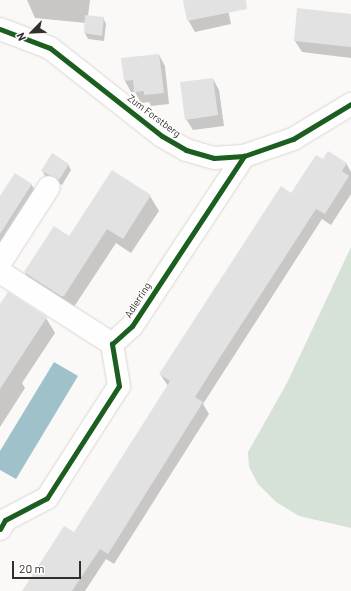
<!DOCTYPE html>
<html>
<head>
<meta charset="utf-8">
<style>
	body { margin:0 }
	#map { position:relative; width:351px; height:591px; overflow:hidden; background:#fbf9f7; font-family:Barlow,sans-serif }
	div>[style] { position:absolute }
	.green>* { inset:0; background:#d6e2d7 }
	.water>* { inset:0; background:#9fc2ca }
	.shadow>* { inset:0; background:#0003 }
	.building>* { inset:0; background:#e3e2e2 }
	.roads { filter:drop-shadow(0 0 1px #dad6d4) drop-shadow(0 0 1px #dad6d4) }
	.street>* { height:22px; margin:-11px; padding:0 11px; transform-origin:11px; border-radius:11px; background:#fefefe }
	.cycleway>* { height:5px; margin:-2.5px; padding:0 2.5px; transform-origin:2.5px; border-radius:2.5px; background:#1b5e20 }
	span { translate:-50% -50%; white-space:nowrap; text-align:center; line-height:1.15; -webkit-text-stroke:3.5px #fff; paint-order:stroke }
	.street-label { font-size:10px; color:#342e2b }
	.north { position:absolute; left:12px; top:12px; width:40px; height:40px; -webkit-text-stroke:3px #fff; paint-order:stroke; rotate:246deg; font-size:11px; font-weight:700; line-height:16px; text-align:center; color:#342e2b }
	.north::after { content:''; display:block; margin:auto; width:14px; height:18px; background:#342e2b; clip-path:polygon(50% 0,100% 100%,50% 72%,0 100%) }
	.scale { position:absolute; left:12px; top:561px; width:69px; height:18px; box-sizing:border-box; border:2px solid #342e2b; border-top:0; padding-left:5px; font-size:12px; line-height:14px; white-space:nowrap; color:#342e2b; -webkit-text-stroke:3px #fff; paint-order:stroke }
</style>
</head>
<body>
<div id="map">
	<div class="green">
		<i style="clip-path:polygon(351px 247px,351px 528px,299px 516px,276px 502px,258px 484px,249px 467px,248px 452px,287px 383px)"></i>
	</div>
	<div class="water">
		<i style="clip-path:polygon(54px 362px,78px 376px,16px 479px,0 470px,0 451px)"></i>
	</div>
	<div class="shadow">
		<i style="clip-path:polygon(27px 0,90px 0,88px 16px,103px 18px,106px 24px,104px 41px,88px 39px,85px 33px,86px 23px,35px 18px)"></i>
		<i style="clip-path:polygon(184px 0,226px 0,231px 24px,195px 32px,188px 20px)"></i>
		<i style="clip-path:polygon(298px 9px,351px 15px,351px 58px,302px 52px,295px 41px)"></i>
		<i style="clip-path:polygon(159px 55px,165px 66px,169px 104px,151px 106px,149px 102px,141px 103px,135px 92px,131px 92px,125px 81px,122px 59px)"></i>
		<i style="clip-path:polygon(213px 79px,219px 90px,224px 126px,193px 130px,186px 119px)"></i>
		<i style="clip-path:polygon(323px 160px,346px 163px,351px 172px,351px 194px,331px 225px,322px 219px,203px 404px,209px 414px,114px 564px,106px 559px,85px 591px,23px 591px,74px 533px,168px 386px,160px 374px,292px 194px)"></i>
		<i style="clip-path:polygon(68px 164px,71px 170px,62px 185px,46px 177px,42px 171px)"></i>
		<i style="clip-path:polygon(31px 184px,35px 190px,0 244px,0 198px)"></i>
		<i style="clip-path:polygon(150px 196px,159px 211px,131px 253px,116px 243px,72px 310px,34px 287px,25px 273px,69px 238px)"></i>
		<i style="clip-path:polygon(0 306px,46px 318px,55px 333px,22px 383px,25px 388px,0 427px)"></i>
	</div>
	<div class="building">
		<i style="clip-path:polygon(183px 0,246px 0,247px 9px,187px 21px)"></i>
		<i style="clip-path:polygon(297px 8px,351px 14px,351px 47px,294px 41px)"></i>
		<i style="clip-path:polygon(85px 15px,104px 17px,102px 36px,84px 33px)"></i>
		<i style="clip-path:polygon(159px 54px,164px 93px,144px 95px,144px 91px,134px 92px,133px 80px,124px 81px,121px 58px)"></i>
		<i style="clip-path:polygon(213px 78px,218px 115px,185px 120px,180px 82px)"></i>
		<i style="clip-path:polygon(328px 151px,347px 163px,342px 171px,349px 176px,325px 214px,316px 209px,219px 359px,195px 397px,203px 402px,108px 554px,100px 549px,72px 591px,22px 591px,64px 526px,74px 532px,148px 416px,170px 381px,159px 374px,281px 186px,291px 193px,316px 155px,323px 159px)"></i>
		<i style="clip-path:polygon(52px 153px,69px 164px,59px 180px,41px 171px)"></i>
		<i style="clip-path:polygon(112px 170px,151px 195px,123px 239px,107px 229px,64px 296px,61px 296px,24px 272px,54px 226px,69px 236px)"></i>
		<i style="clip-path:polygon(15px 173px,32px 184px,0 234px,0 196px)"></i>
		<i style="clip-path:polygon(8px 292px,47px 317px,0 389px,0 304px)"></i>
	</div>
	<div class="roads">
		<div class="street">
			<i style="left:0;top:29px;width:53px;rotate:20.8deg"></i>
			<i style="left:50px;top:48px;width:142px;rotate:38.2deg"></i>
			<i style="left:162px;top:136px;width:28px;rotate:30deg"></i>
			<i style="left:186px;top:150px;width:29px;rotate:16deg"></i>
			<i style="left:214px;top:158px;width:30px;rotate:-4deg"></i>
			<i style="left:244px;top:156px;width:52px;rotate:-19.1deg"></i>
			<i style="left:293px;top:139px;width:68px;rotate:-31.1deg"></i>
			<i style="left:0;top:263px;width:90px;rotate:-57.2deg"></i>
			<i style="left:0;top:272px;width:133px;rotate:32.7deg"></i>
			<i style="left:0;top:529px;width:10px;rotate:-61deg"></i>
			<i style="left:5px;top:520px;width:47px;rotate:-27.6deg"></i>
			<i style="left:47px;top:498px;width:133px;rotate:-57.3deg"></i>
			<i style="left:119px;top:386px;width:43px;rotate:-99.5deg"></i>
			<i style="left:112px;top:344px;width:27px;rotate:-42deg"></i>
			<i style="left:132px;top:326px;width:204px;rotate:-56.6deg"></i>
		</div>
	</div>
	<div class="cycleway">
		<i style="left:0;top:29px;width:53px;rotate:20.8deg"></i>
		<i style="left:50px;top:48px;width:142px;rotate:38.2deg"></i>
		<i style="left:162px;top:136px;width:28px;rotate:30deg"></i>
		<i style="left:186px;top:150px;width:29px;rotate:16deg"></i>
		<i style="left:214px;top:158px;width:30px;rotate:-4deg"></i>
		<i style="left:244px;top:156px;width:52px;rotate:-19.1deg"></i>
		<i style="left:293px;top:139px;width:68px;rotate:-31.1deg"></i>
		<i style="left:0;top:529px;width:10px;rotate:-61deg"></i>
		<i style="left:5px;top:520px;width:47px;rotate:-27.6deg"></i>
		<i style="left:47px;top:498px;width:133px;rotate:-57.3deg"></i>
		<i style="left:119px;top:386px;width:43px;rotate:-99.5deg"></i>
		<i style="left:112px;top:344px;width:27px;rotate:-42deg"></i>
		<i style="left:132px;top:326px;width:204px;rotate:-56.6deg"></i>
	</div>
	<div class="street-label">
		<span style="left:154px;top:116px;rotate:37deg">Zum Forstberg</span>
		<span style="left:138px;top:300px;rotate:-57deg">Adlerring</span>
	</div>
	<div class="north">N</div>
	<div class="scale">20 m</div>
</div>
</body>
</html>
